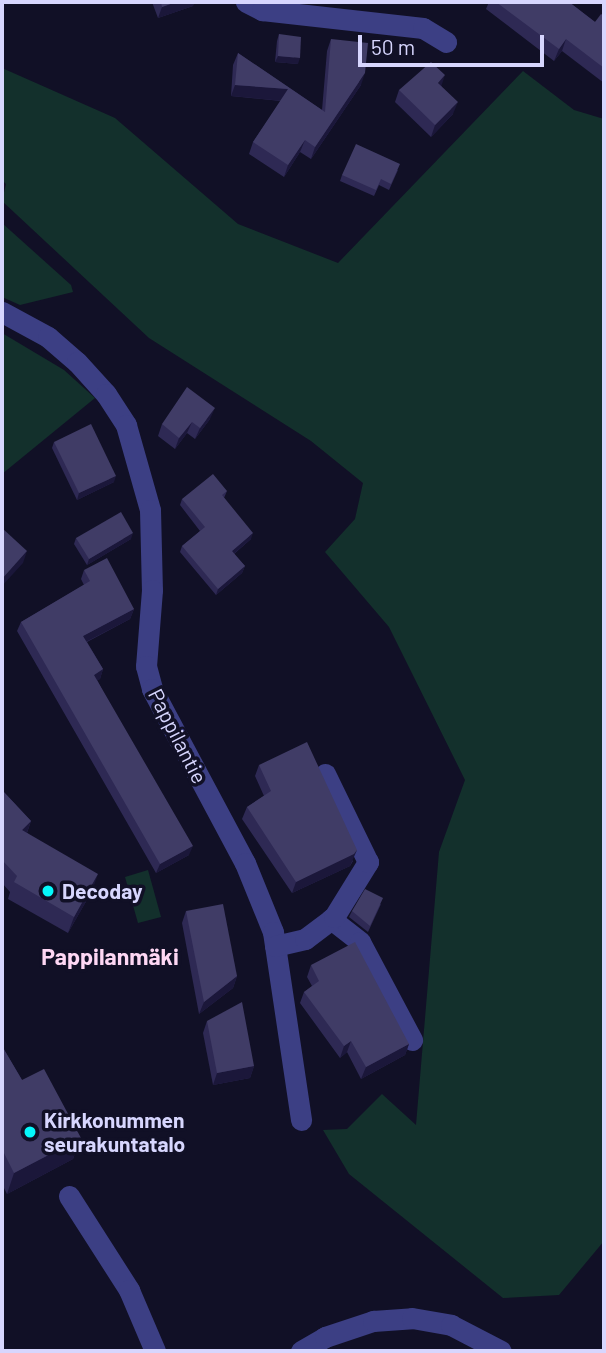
<!DOCTYPE html>
<html>
<head>
<meta charset="utf-8">
<style>
	body { margin:0 }
	#map { position:relative; width:606px; height:1353px; overflow:hidden; background:#111026; font-family:Barlow,sans-serif }
	div>[style] { position:absolute }
	.green>* { inset:0; background:#13302c }
	.minor>* { height:21px; margin:-10.5px; padding:0 10.5px; transform-origin:10.5px; border-radius:10.5px; background:#3c3f84 }
	.wall>* { inset:0; background:#2e2954 }
	.shaded-wall>* { inset:0; background:#1b173a }
	.building>* { inset:0; background:#403c66 }
	.dots>* { width:19px; height:19px; translate:-50% -50%; box-sizing:border-box; border:4px solid #111026; border-radius:50% }
	span { translate:-50% -50%; white-space:nowrap; text-align:center; line-height:1.15; -webkit-text-stroke:7px #111026; paint-order:stroke }
	.street-label { font-size:21px; color:#d7d6fe }
	.poi-label { font-size:21px; color:#d7d6fe; font-weight:700 }
	.left { translate:0 -50%; text-align:left }
	.neighbourhood-label { font-size:23px; color:#fed7f4; font-weight:700 }
	.frame { position:absolute; inset:0; border:4px solid #d7d6fe; pointer-events:none }
	.scale { position:absolute; left:358px; top:35px; width:186px; height:32px; box-sizing:border-box; border:4px solid #d7d6fe; border-top:0; padding-left:9px; font-size:21px; line-height:24px; white-space:nowrap; color:#d7d6fe; -webkit-text-stroke:5px #111026; paint-order:stroke }
</style>
</head>
<body>
<div id="map">
	<div class="green">
		<i style="clip-path:polygon(2px 68px,115px 118px,238px 224px,338px 263px,523px 71px,574px 110px,604px 119px,604px 1241px,559px 1295px,503px 1298px,349px 1174px,323px 1130px,347px 1129px,382px 1094px,416px 1125px,439px 852px,465px 780px,389px 627px,325px 552px,355px 519px,363px 483px,311px 441px,149px 338px,2px 201px,6px 184px,2px 180px)"></i>
		<i style="clip-path:polygon(2px 223px,71px 285px,73px 292px,20px 305px,2px 297px)"></i>
		<i style="clip-path:polygon(2px 333px,64px 370px,95px 398px,2px 474px)"></i>
		<i style="clip-path:polygon(148px 870px,161px 917px,138px 923px,125px 877px)"></i>
	</div>
	<div class="minor">
		<i style="left:246px;top:2px;width:18px;rotate:27deg"></i>
		<i style="left:262px;top:10px;width:162px;rotate:6.4deg"></i>
		<i style="left:423px;top:28px;width:27px;rotate:31deg"></i>
		<i style="left:2px;top:312px;width:52px;rotate:28.5deg"></i>
		<i style="left:48px;top:337px;width:38px;rotate:41deg"></i>
		<i style="left:77px;top:362px;width:43px;rotate:47.8deg"></i>
		<i style="left:106px;top:394px;width:37px;rotate:57deg"></i>
		<i style="left:126px;top:425px;width:88px;rotate:74.2deg"></i>
		<i style="left:150px;top:510px;width:80px;rotate:88.6deg"></i>
		<i style="left:152px;top:590px;width:76px;rotate:94.5deg"></i>
		<i style="left:146px;top:666px;width:24px;rotate:75deg"></i>
		<i style="left:152px;top:689px;width:197px;rotate:61.9deg"></i>
		<i style="left:245px;top:863px;width:74px;rotate:67.9deg"></i>
		<i style="left:273px;top:932px;width:190px;rotate:81.5deg"></i>
		<i style="left:331px;top:919px;width:37px;rotate:38deg"></i>
		<i style="left:360px;top:942px;width:111px;rotate:62deg"></i>
		<i style="left:275px;top:946px;width:31px;rotate:-13deg"></i>
		<i style="left:305px;top:939px;width:36px;rotate:-37deg"></i>
		<i style="left:334px;top:917px;width:65px;rotate:-58.3deg"></i>
		<i style="left:368px;top:862px;width:98px;rotate:-116deg"></i>
		<i style="left:69px;top:1196px;width:112px;rotate:57.4deg"></i>
		<i style="left:129px;top:1290px;width:66px;rotate:66.9deg"></i>
		<i style="left:301px;top:1351px;width:28px;rotate:-30deg"></i>
		<i style="left:325px;top:1337px;width:51px;rotate:-18.4deg"></i>
		<i style="left:373px;top:1321px;width:39px;rotate:-4deg"></i>
		<i style="left:412px;top:1318px;width:40px;rotate:10deg"></i>
		<i style="left:451px;top:1325px;width:56px;rotate:27.5deg"></i>
	</div>
	<div class="wall">
		<i style="clip-path:polygon(152px 2px,194px 2px,193px 6px,158px 18px)"></i>
		<i style="clip-path:polygon(489px 2px,569px 2px,595px 22px,604px 16px,604px 83px,562px 51px,554px 61px,486px 9px)"></i>
		<i style="clip-path:polygon(279px 34px,298px 64px,275px 62px,277px 41px)"></i>
		<i style="clip-path:polygon(331px 39px,361px 85px,311px 159px,300px 152px,284px 177px,249px 154px,253px 142px,281px 101px,231px 96px,233px 65px,238px 53px,322px 110px,327px 51px)"></i>
		<i style="clip-path:polygon(441px 86px,453px 114px,431px 137px,395px 102px,399px 90px)"></i>
		<i style="clip-path:polygon(398px 170px,389px 190px,379px 185px,374px 196px,340px 181px,342px 175px)"></i>
		<i style="clip-path:polygon(210px 419px,195px 439px,187px 433px,175px 449px,158px 436px,162px 424px)"></i>
		<i style="clip-path:polygon(54px 442px,114px 482px,77px 500px,52px 448px)"></i>
		<i style="clip-path:polygon(227px 491px,224px 498px,251px 539px,234px 554px,245px 566px,242px 573px,216px 595px,180px 552px,182px 546px,200px 531px,180px 505px,182px 499px)"></i>
		<i style="clip-path:polygon(76px 538px,131px 539px,87px 565px,74px 544px)"></i>
		<i style="clip-path:polygon(84px 570px,134px 609px,130px 619px,87px 642px,103px 669px,100px 679px,97px 680px,189px 855px,156px 873px,17px 631px,21px 622px,84px 585px,81px 579px)"></i>
		<i style="clip-path:polygon(259px 765px,353px 861px,350px 866px,292px 893px,242px 819px,247px 807px,264px 796px,255px 776px)"></i>
		<i style="clip-path:polygon(2px 790px,31px 821px,27px 833px,92px 891px,68px 933px,8px 899px,10px 892px,2px 883px)"></i>
		<i style="clip-path:polygon(381px 904px,368px 932px,349px 917px,352px 911px)"></i>
		<i style="clip-path:polygon(186px 911px,237px 976px,233px 988px,199px 1014px,182px 923px)"></i>
		<i style="clip-path:polygon(311px 965px,409px 1044px,405px 1055px,361px 1079px,347px 1052px,340px 1058px,300px 1003px,304px 992px,312px 986px,307px 977px)"></i>
		<i style="clip-path:polygon(207px 1021px,254px 1066px,250px 1078px,213px 1085px,203px 1033px)"></i>
		<i style="clip-path:polygon(2px 1046px,22px 1080px,81px 1138px,73px 1159px,7px 1194px,2px 1184px)"></i>
	</div>
	<div class="shaded-wall">
		<i style="clip-path:polygon(176px 2px,194px 2px,193px 6px,158px 18px,162px 7px)"></i>
		<i style="clip-path:polygon(566px 39px,562px 51px,554px 61px,559px 49px)"></i>
		<i style="clip-path:polygon(278px 56px,300px 58px,298px 64px,275px 62px)"></i>
		<i style="clip-path:polygon(365px 73px,361px 85px,311px 159px,315px 147px)"></i>
		<i style="clip-path:polygon(445px 75px,441px 87px,438px 83px)"></i>
		<i style="clip-path:polygon(235px 85px,288px 89px,284px 101px,231px 96px)"></i>
		<i style="clip-path:polygon(458px 102px,453px 114px,431px 137px,435px 125px)"></i>
		<i style="clip-path:polygon(305px 140px,300px 152px,284px 177px,288px 165px)"></i>
		<i style="clip-path:polygon(215px 408px,210px 419px,195px 439px,200px 428px)"></i>
		<i style="clip-path:polygon(192px 422px,187px 433px,175px 449px,179px 438px)"></i>
		<i style="clip-path:polygon(116px 476px,114px 482px,77px 500px,79px 493px)"></i>
		<i style="clip-path:polygon(133px 533px,131px 539px,87px 565px,89px 559px)"></i>
		<i style="clip-path:polygon(253px 533px,251px 539px,230px 557px,232px 551px)"></i>
		<i style="clip-path:polygon(27px 551px,23px 563px,2px 586px,2px 579px)"></i>
		<i style="clip-path:polygon(245px 566px,242px 573px,216px 595px,218px 589px)"></i>
		<i style="clip-path:polygon(134px 609px,130px 619px,80px 645px,83px 636px)"></i>
		<i style="clip-path:polygon(103px 669px,100px 679px,91px 684px,94px 675px)"></i>
		<i style="clip-path:polygon(31px 821px,25px 838px,22px 830px)"></i>
		<i style="clip-path:polygon(193px 846px,189px 855px,156px 873px,160px 864px)"></i>
		<i style="clip-path:polygon(357px 850px,350px 866px,292px 893px,296px 882px)"></i>
		<i style="clip-path:polygon(98px 874px,92px 891px,68px 933px,74px 917px)"></i>
		<i style="clip-path:polygon(237px 976px,233px 988px,199px 1014px,204px 1002px)"></i>
		<i style="clip-path:polygon(351px 1041px,347px 1052px,340px 1058px,344px 1046px)"></i>
		<i style="clip-path:polygon(409px 1044px,405px 1055px,361px 1079px,366px 1067px)"></i>
		<i style="clip-path:polygon(254px 1066px,250px 1078px,213px 1085px,217px 1073px)"></i>
		<i style="clip-path:polygon(81px 1138px,73px 1159px,7px 1194px,14px 1173px)"></i>
	</div>
	<div class="building">
		<i style="clip-path:polygon(161px 2px,176px 2px,162px 7px)"></i>
		<i style="clip-path:polygon(496px 2px,569px 2px,595px 22px,601px 14px,604px 16px,604px 68px,566px 39px,559px 49px)"></i>
		<i style="clip-path:polygon(279px 34px,301px 37px,300px 58px,278px 56px)"></i>
		<i style="clip-path:polygon(331px 39px,368px 43px,365px 73px,315px 147px,305px 140px,288px 165px,253px 142px,288px 89px,235px 85px,238px 53px,325px 112px)"></i>
		<i style="clip-path:polygon(431px 62px,445px 75px,438px 83px,458px 102px,435px 125px,399px 90px)"></i>
		<i style="clip-path:polygon(356px 144px,400px 164px,391px 184px,381px 179px,376px 190px,342px 175px)"></i>
		<i style="clip-path:polygon(187px 387px,215px 408px,200px 428px,192px 422px,179px 438px,162px 424px)"></i>
		<i style="clip-path:polygon(91px 424px,116px 476px,79px 493px,54px 442px)"></i>
		<i style="clip-path:polygon(213px 474px,227px 491px,222px 495px,253px 533px,232px 551px,245px 566px,218px 589px,182px 546px,205px 527px,182px 499px)"></i>
		<i style="clip-path:polygon(121px 512px,133px 533px,89px 559px,76px 538px)"></i>
		<i style="clip-path:polygon(2px 528px,27px 551px,2px 579px)"></i>
		<i style="clip-path:polygon(107px 558px,134px 609px,83px 636px,103px 669px,94px 675px,193px 846px,160px 864px,21px 622px,90px 581px,84px 570px)"></i>
		<i style="clip-path:polygon(307px 742px,357px 850px,354px 854px,296px 882px,247px 807px,271px 791px,259px 765px)"></i>
		<i style="clip-path:polygon(2px 790px,31px 821px,22px 830px,98px 874px,74px 917px,14px 882px,17px 876px,2px 860px)"></i>
		<i style="clip-path:polygon(365px 889px,383px 898px,370px 926px,352px 911px)"></i>
		<i style="clip-path:polygon(223px 904px,237px 976px,204px 1002px,186px 911px)"></i>
		<i style="clip-path:polygon(355px 942px,409px 1044px,366px 1067px,351px 1041px,344px 1046px,304px 992px,319px 981px,311px 965px)"></i>
		<i style="clip-path:polygon(242px 1002px,254px 1066px,217px 1073px,207px 1021px)"></i>
		<i style="clip-path:polygon(2px 1046px,22px 1080px,44px 1069px,81px 1138px,14px 1173px,2px 1149px)"></i>
	</div>
	<div class="dots">
		<i style="left:48px;top:891px;background:#05f8fb"></i>
		<i style="left:30px;top:1132px;background:#05f8fb"></i>
	</div>
	<div class="street-label">
		<span style="left:178px;top:736px;rotate:63deg">Pappilantie</span>
	</div>
	<div class="poi-label">
		<span class="left" style="left:62px;top:891px">Decoday</span>
		<span class="left" style="left:44px;top:1132px">Kirkkonummen<br>seurakuntatalo</span>
	</div>
	<div class="neighbourhood-label">
		<span style="left:110px;top:956px">Pappilanmäki</span>
	</div>
	<div class="frame"></div>
	<div class="scale">50 m</div>
</div>
</body>
</html>
